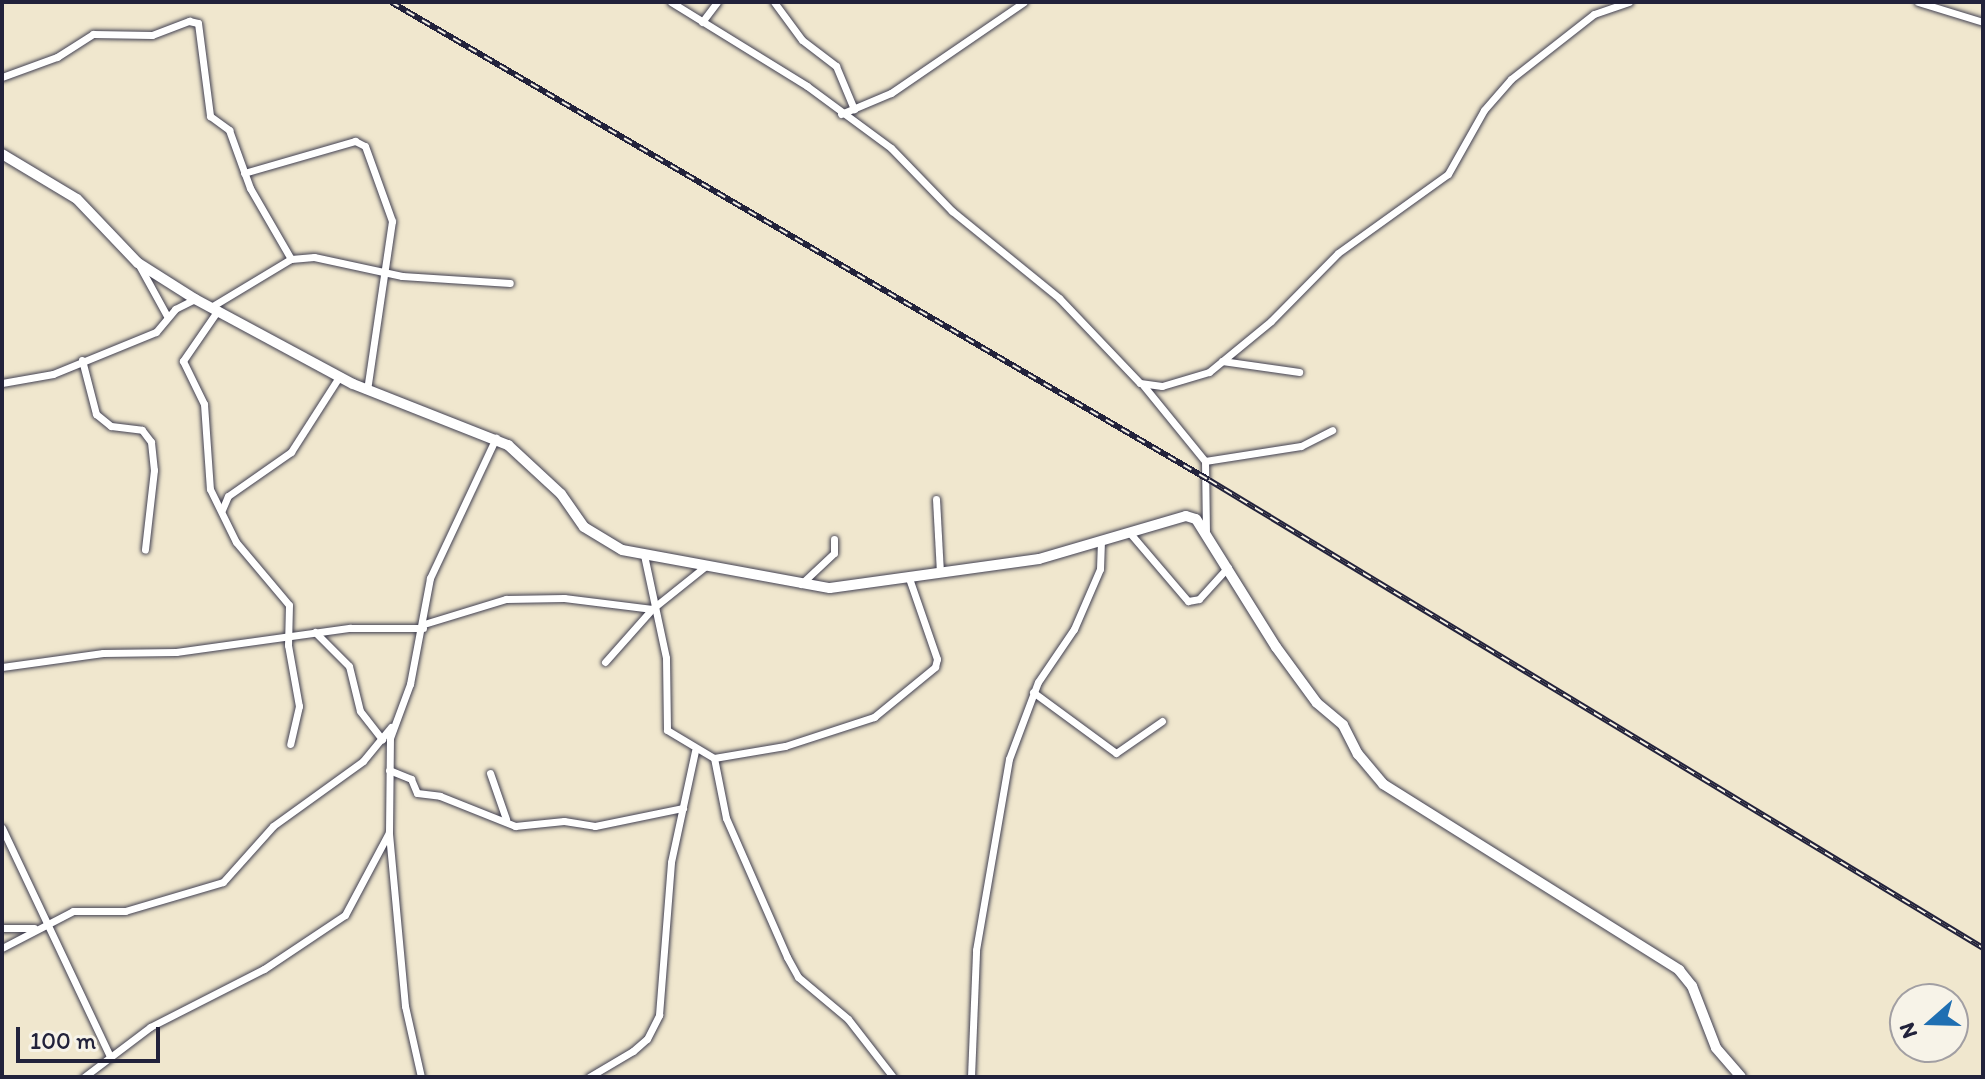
<!DOCTYPE html>
<html>
<head>
<meta charset="utf-8">
<style>
	body { margin:0 }
	#map { position:relative; width:1985px; height:1079px; overflow:hidden; background:#f0e7ce; font-family:Itim,sans-serif }
	div>[style] { position:absolute }
	.roads { filter:drop-shadow(0 0 2px #414051) drop-shadow(0 0 2px #414051) }
	.street>* { height:7px; margin:-3.5px; padding:0 3.5px; transform-origin:3.5px; border-radius:3.5px; background:#fff }
	.secondary>* { height:10px; margin:-5px; padding:0 5px; transform-origin:5px; border-radius:5px; background:#fff }
	.rail>* { height:6px; margin-top:-3px; transform-origin:0; background:repeating-linear-gradient(90deg,#f7f3e8 0 9px,#22223b 0 18px); box-sizing:border-box; border-block:2px solid #22223b }
	span { translate:-50% -50%; white-space:nowrap; text-align:center; line-height:1.15; -webkit-text-stroke:7px #f7f3e8; paint-order:stroke }
	.frame { position:absolute; inset:0; border:4px solid #22223b; pointer-events:none }
	.north { position:absolute; left:1889px; top:983px; width:80px; height:80px; box-sizing:border-box; background:#f7f3e8; border:2px solid #a29fa3; border-radius:50%; rotate:250deg; font-size:22px; font-weight:700; line-height:32px; text-align:center; color:#22223b }
	.north::after { content:''; display:block; margin:auto; width:28px; height:36px; background:#1f6fb2; clip-path:polygon(50% 0,100% 100%,50% 72%,0 100%) }
	.scale { position:absolute; left:16px; top:1027px; width:144px; height:36px; box-sizing:border-box; border:4px solid #22223b; border-top:0; padding-left:10px; font-size:24px; line-height:28px; white-space:nowrap; color:#22223b; -webkit-text-stroke:6px #f7f3e8; paint-order:stroke }
</style>
</head>
<body>
<div id="map">
	<div class="roads">
		<div class="street">
			<i style="left:671px;top:2px;width:160px;rotate:31.7deg"></i>
			<i style="left:807px;top:86px;width:104px;rotate:36.4deg"></i>
			<i style="left:891px;top:148px;width:88px;rotate:45.9deg"></i>
			<i style="left:952px;top:211px;width:138px;rotate:39.1deg"></i>
			<i style="left:1059px;top:298px;width:117px;rotate:46.4deg"></i>
			<i style="left:1140px;top:383px;width:22px;rotate:8deg"></i>
			<i style="left:1162px;top:386px;width:49px;rotate:-16.6deg"></i>
			<i style="left:1209px;top:372px;width:80px;rotate:-39.4deg"></i>
			<i style="left:1271px;top:321px;width:95px;rotate:-45.4deg"></i>
			<i style="left:1338px;top:253px;width:135px;rotate:-35.7deg"></i>
			<i style="left:1448px;top:174px;width:73px;rotate:-60.6deg"></i>
			<i style="left:1484px;top:110px;width:41px;rotate:-48.9deg"></i>
			<i style="left:1511px;top:79px;width:105px;rotate:-38.1deg"></i>
			<i style="left:1594px;top:14px;width:37px;rotate:-19deg"></i>
			<i style="left:774px;top:2px;width:47px;rotate:53.6deg"></i>
			<i style="left:802px;top:40px;width:43px;rotate:37.4deg"></i>
			<i style="left:836px;top:66px;width:47px;rotate:67.3deg"></i>
			<i style="left:1918px;top:2px;width:68px;rotate:17.1deg"></i>
			<i style="left:702px;top:22px;width:25px;rotate:-53deg"></i>
			<i style="left:2px;top:77px;width:59px;rotate:-20deg"></i>
			<i style="left:57px;top:57px;width:43px;rotate:-32.6deg"></i>
			<i style="left:93px;top:34px;width:59px;rotate:1deg"></i>
			<i style="left:152px;top:35px;width:40px;rotate:-21deg"></i>
			<i style="left:189px;top:21px;width:9px;rotate:13deg"></i>
			<i style="left:198px;top:23px;width:94px;rotate:82.6deg"></i>
			<i style="left:210px;top:116px;width:24px;rotate:36deg"></i>
			<i style="left:229px;top:130px;width:62px;rotate:70.1deg"></i>
			<i style="left:250px;top:188px;width:82px;rotate:60deg"></i>
			<i style="left:841px;top:114px;width:54px;rotate:-22.8deg"></i>
			<i style="left:891px;top:93px;width:161px;rotate:-34.4deg"></i>
			<i style="left:244px;top:173px;width:116px;rotate:-16.1deg"></i>
			<i style="left:355px;top:141px;width:11px;rotate:27deg"></i>
			<i style="left:365px;top:146px;width:80px;rotate:70.2deg"></i>
			<i style="left:392px;top:221px;width:171px;rotate:98.4deg"></i>
			<i style="left:139px;top:265px;width:58px;rotate:61.2deg"></i>
			<i style="left:211px;top:307px;width:93px;rotate:-31deg"></i>
			<i style="left:291px;top:259px;width:23px;rotate:-5deg"></i>
			<i style="left:314px;top:257px;width:90px;rotate:12.2deg"></i>
			<i style="left:402px;top:276px;width:108px;rotate:3.7deg"></i>
			<i style="left:218px;top:310px;width:62px;rotate:124.5deg"></i>
			<i style="left:183px;top:361px;width:48px;rotate:64deg"></i>
			<i style="left:204px;top:404px;width:85px;rotate:86deg"></i>
			<i style="left:210px;top:489px;width:59px;rotate:63.9deg"></i>
			<i style="left:236px;top:542px;width:82px;rotate:49.9deg"></i>
			<i style="left:289px;top:605px;width:40px;rotate:91.4deg"></i>
			<i style="left:288px;top:645px;width:62px;rotate:79.8deg"></i>
			<i style="left:299px;top:706px;width:39px;rotate:103deg"></i>
			<i style="left:82px;top:360px;width:56px;rotate:75.5deg"></i>
			<i style="left:96px;top:414px;width:19px;rotate:39deg"></i>
			<i style="left:111px;top:426px;width:31px;rotate:7deg"></i>
			<i style="left:142px;top:430px;width:15px;rotate:53deg"></i>
			<i style="left:151px;top:442px;width:28px;rotate:84deg"></i>
			<i style="left:154px;top:470px;width:80px;rotate:96.5deg"></i>
			<i style="left:1222px;top:361px;width:78px;rotate:8.1deg"></i>
			<i style="left:2px;top:383px;width:52px;rotate:-10deg"></i>
			<i style="left:53px;top:374px;width:111px;rotate:-22.2deg"></i>
			<i style="left:156px;top:332px;width:30px;rotate:-50deg"></i>
			<i style="left:175px;top:309px;width:22px;rotate:-27deg"></i>
			<i style="left:1143px;top:385px;width:98px;rotate:50.8deg"></i>
			<i style="left:1205px;top:461px;width:70px;rotate:89.2deg"></i>
			<i style="left:1205px;top:461px;width:97px;rotate:-8.9deg"></i>
			<i style="left:1301px;top:446px;width:35px;rotate:-27deg"></i>
			<i style="left:936px;top:499px;width:74px;rotate:86.9deg"></i>
			<i style="left:222px;top:510px;width:15px;rotate:-67deg"></i>
			<i style="left:228px;top:496px;width:77px;rotate:-34.9deg"></i>
			<i style="left:291px;top:452px;width:89px;rotate:-57.4deg"></i>
			<i style="left:1129px;top:532px;width:91px;rotate:49.5deg"></i>
			<i style="left:1188px;top:601px;width:11px;rotate:-10deg"></i>
			<i style="left:1199px;top:599px;width:43px;rotate:-47.8deg"></i>
			<i style="left:644px;top:555px;width:105px;rotate:77.9deg"></i>
			<i style="left:666px;top:658px;width:72px;rotate:89.2deg"></i>
			<i style="left:667px;top:730px;width:55px;rotate:30.8deg"></i>
			<i style="left:714px;top:758px;width:72px;rotate:-9.6deg"></i>
			<i style="left:785px;top:746px;width:94px;rotate:-18deg"></i>
			<i style="left:874px;top:717px;width:79px;rotate:-39.3deg"></i>
			<i style="left:935px;top:667px;width:8px;rotate:-76deg"></i>
			<i style="left:937px;top:659px;width:86px;rotate:-109.1deg"></i>
			<i style="left:801px;top:584px;width:45px;rotate:-43.2deg"></i>
			<i style="left:834px;top:553px;width:14px;rotate:-90deg"></i>
			<i style="left:424px;top:624px;width:86px;rotate:-17deg"></i>
			<i style="left:506px;top:599px;width:58px;rotate:-1deg"></i>
			<i style="left:564px;top:598px;width:89px;rotate:7.1deg"></i>
			<i style="left:652px;top:609px;width:70px;rotate:-38.7deg"></i>
			<i style="left:315px;top:632px;width:48px;rotate:45deg"></i>
			<i style="left:349px;top:666px;width:46px;rotate:76.3deg"></i>
			<i style="left:360px;top:711px;width:36px;rotate:52deg"></i>
			<i style="left:605px;top:662px;width:71px;rotate:-48.4deg"></i>
			<i style="left:2px;top:667px;width:102px;rotate:-7.9deg"></i>
			<i style="left:103px;top:653px;width:73px;rotate:-0.8deg"></i>
			<i style="left:176px;top:652px;width:176px;rotate:-7.9deg"></i>
			<i style="left:350px;top:628px;width:73px"></i>
			<i style="left:1033px;top:692px;width:103px;rotate:36.3deg"></i>
			<i style="left:1116px;top:753px;width:56px;rotate:-34.8deg"></i>
			<i style="left:714px;top:758px;width:61px;rotate:78.7deg"></i>
			<i style="left:726px;top:818px;width:152px;rotate:66.3deg"></i>
			<i style="left:787px;top:957px;width:23px;rotate:61deg"></i>
			<i style="left:798px;top:977px;width:65px;rotate:40deg"></i>
			<i style="left:848px;top:1019px;width:73px;rotate:52.2deg"></i>
			<i style="left:389px;top:770px;width:24px;rotate:22deg"></i>
			<i style="left:411px;top:779px;width:15px;rotate:67deg"></i>
			<i style="left:417px;top:793px;width:23px;rotate:7deg"></i>
			<i style="left:440px;top:796px;width:81px;rotate:21.8deg"></i>
			<i style="left:515px;top:826px;width:49px;rotate:-5.8deg"></i>
			<i style="left:564px;top:821px;width:31px;rotate:9deg"></i>
			<i style="left:595px;top:826px;width:90px;rotate:-11.6deg"></i>
			<i style="left:490px;top:773px;width:49px;rotate:70.8deg"></i>
			<i style="left:2px;top:828px;width:252px;rotate:64.7deg"></i>
			<i style="left:2px;top:928px;width:32px"></i>
			<i style="left:2px;top:948px;width:80px;rotate:-27.5deg"></i>
			<i style="left:73px;top:911px;width:52px"></i>
			<i style="left:125px;top:911px;width:102px;rotate:-16.5deg"></i>
			<i style="left:223px;top:882px;width:75px;rotate:-48.2deg"></i>
			<i style="left:273px;top:826px;width:111px;rotate:-35.8deg"></i>
			<i style="left:363px;top:761px;width:44px;rotate:-50.5deg"></i>
			<i style="left:84px;top:1077px;width:83px;rotate:-37.1deg"></i>
			<i style="left:150px;top:1027px;width:128px;rotate:-27deg"></i>
			<i style="left:264px;top:969px;width:97px;rotate:-33.7deg"></i>
			<i style="left:345px;top:915px;width:92px;rotate:-62deg"></i>
			<i style="left:421px;top:1077px;width:73px;rotate:-102.7deg"></i>
			<i style="left:405px;top:1006px;width:175px;rotate:-95.3deg"></i>
			<i style="left:389px;top:832px;width:94px;rotate:-89.4deg"></i>
			<i style="left:390px;top:738px;width:58px;rotate:-69.7deg"></i>
			<i style="left:410px;top:684px;width:108px;rotate:-79.3deg"></i>
			<i style="left:430px;top:578px;width:155px;rotate:-64.8deg"></i>
			<i style="left:589px;top:1077px;width:51px;rotate:-30.6deg"></i>
			<i style="left:633px;top:1051px;width:18px;rotate:-41deg"></i>
			<i style="left:647px;top:1039px;width:27px;rotate:-63deg"></i>
			<i style="left:659px;top:1015px;width:153px;rotate:-85.5deg"></i>
			<i style="left:671px;top:862px;width:114px;rotate:-77.8deg"></i>
			<i style="left:971px;top:1077px;width:127px;rotate:-87.7deg"></i>
			<i style="left:976px;top:950px;width:194px;rotate:-80.2deg"></i>
			<i style="left:1009px;top:759px;width:82px;rotate:-69.4deg"></i>
			<i style="left:1038px;top:682px;width:64px;rotate:-55.8deg"></i>
			<i style="left:1074px;top:629px;width:65px;rotate:-66.6deg"></i>
			<i style="left:1100px;top:569px;width:29px;rotate:-88deg"></i>
		</div>
		<div class="secondary">
			<i style="left:2px;top:154px;width:87px;rotate:31deg"></i>
			<i style="left:77px;top:199px;width:88px;rotate:46.4deg"></i>
			<i style="left:138px;top:263px;width:67px;rotate:32.3deg"></i>
			<i style="left:195px;top:299px;width:179px;rotate:28.3deg"></i>
			<i style="left:353px;top:384px;width:167px;rotate:21.5deg"></i>
			<i style="left:508px;top:445px;width:72px;rotate:42.8deg"></i>
			<i style="left:561px;top:494px;width:40px;rotate:55.1deg"></i>
			<i style="left:584px;top:527px;width:44px;rotate:31.2deg"></i>
			<i style="left:622px;top:550px;width:211px;rotate:10.4deg"></i>
			<i style="left:830px;top:588px;width:211px;rotate:-7.9deg"></i>
			<i style="left:1039px;top:559px;width:153px;rotate:-16.3deg"></i>
			<i style="left:1186px;top:516px;width:10px;rotate:17deg"></i>
			<i style="left:1196px;top:519px;width:151px;rotate:58deg"></i>
			<i style="left:1276px;top:647px;width:69px;rotate:53.8deg"></i>
			<i style="left:1317px;top:703px;width:34px;rotate:40deg"></i>
			<i style="left:1343px;top:725px;width:33px;rotate:63deg"></i>
			<i style="left:1358px;top:754px;width:39px;rotate:50deg"></i>
			<i style="left:1383px;top:784px;width:350px;rotate:32.1deg"></i>
			<i style="left:1679px;top:970px;width:21px;rotate:51deg"></i>
			<i style="left:1692px;top:986px;width:66px;rotate:68.8deg"></i>
			<i style="left:1716px;top:1048px;width:38px;rotate:49deg"></i>
		</div>
	</div>
	<div class="rail">
		<i style="left:391px;top:2px;width:947px;rotate:30.3deg"></i>
		<i style="left:1209px;top:480px;width:904px;rotate:31.16deg"></i>
	</div>
	<div class="frame"></div>
	<div class="north">N</div>
	<div class="scale">100 m</div>
</div>
</body>
</html>
